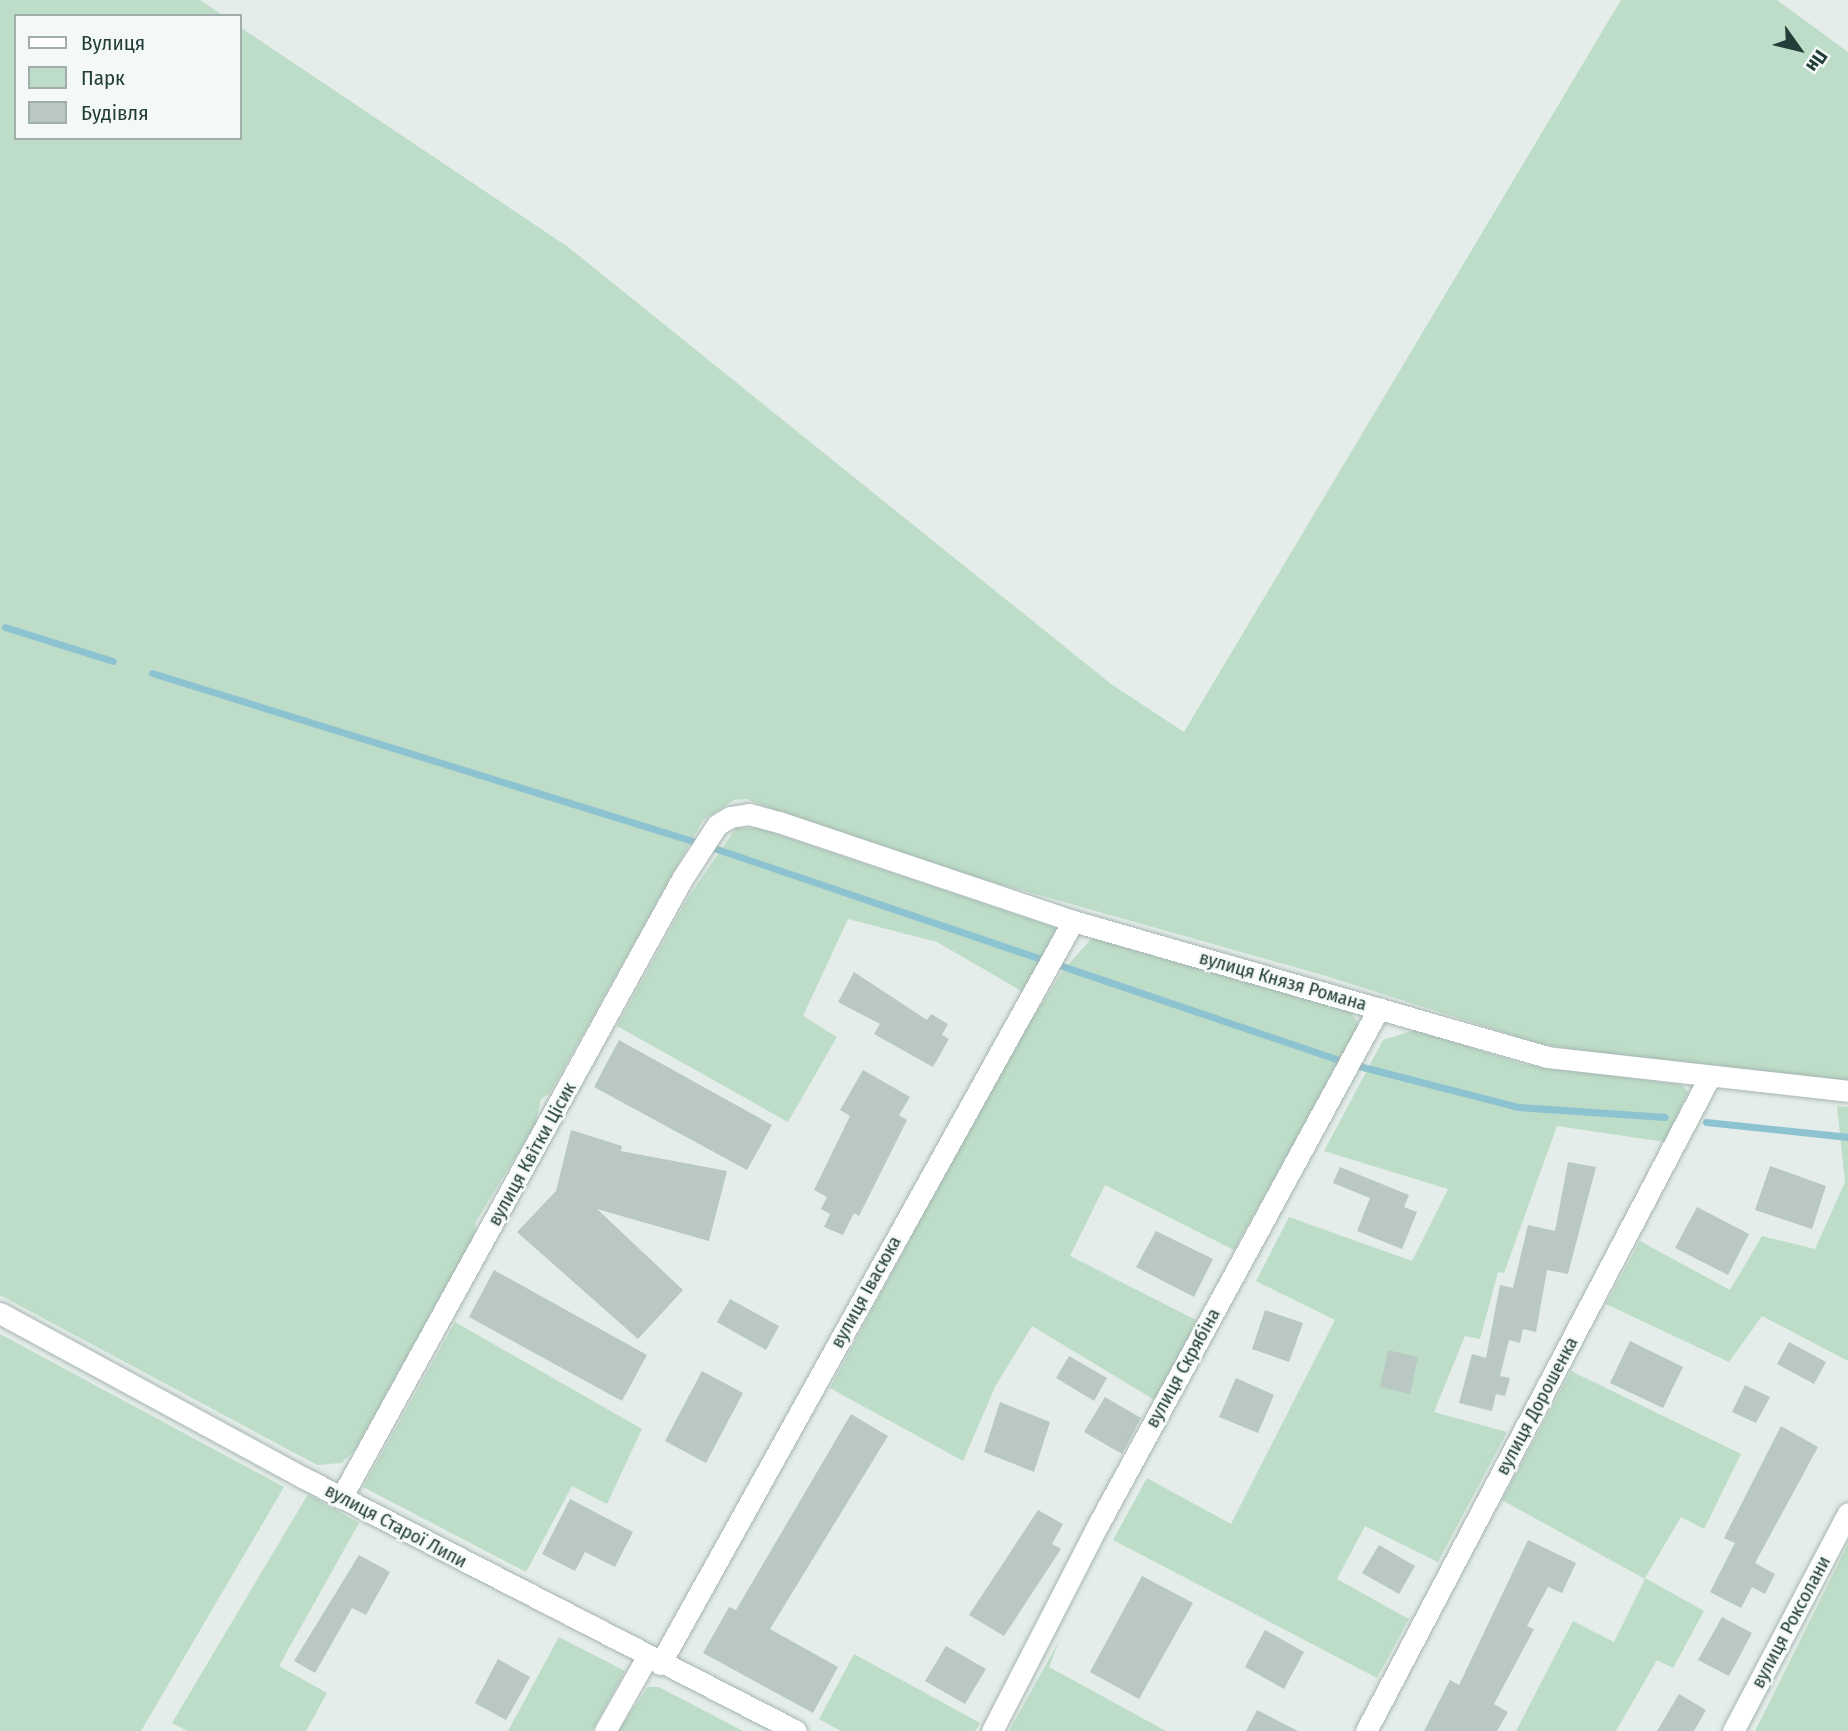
<!DOCTYPE html>
<html>
<head>
<meta charset="utf-8">
<style>
	body { margin:0 }
	#map { position:relative; width:1848px; height:1731px; overflow:hidden; background:#e4ede9; font-family:"Fira Sans Condensed",sans-serif }
	div>[style] { position:absolute }
	.green>* { inset:0; background:#bdddc8 }
	.stream>* { height:7px; margin:-3.5px; padding:0 3.5px; transform-origin:3.5px; border-radius:3.5px; background:#8dc2d0 }
	.building>* { inset:0; background:#b9c8c3 }
	.roads { filter:drop-shadow(0 0 2px #a6b5b1) drop-shadow(0 0 2px #a6b5b1) }
	.minor>* { height:21px; margin:-10.5px; padding:0 10.5px; transform-origin:10.5px; border-radius:10.5px; background:#fff }
	.tertiary>* { height:21px; margin:-10.5px; padding:0 10.5px; transform-origin:10.5px; border-radius:10.5px; background:#fff }
	span { translate:-50% -50%; white-space:nowrap; text-align:center; line-height:1.15; -webkit-text-stroke:5px #f4f9f7; paint-order:stroke }
	.street-label { font-size:19px; color:#233e39 }
	.legend { position:absolute; left:14px; top:14px; width:228px; height:126px; box-sizing:border-box; background:#f4f9f7; border:2px solid #a0aeab; margin:0; padding:9px 12px; list-style:none; font-size:21px; color:#233e39 }
	.legend li { display:flex; align-items:center; gap:14px; height:35px }
	.legend b { width:35px; border:2px solid #a0aeab }
	.north { position:absolute; left:1764px; top:14px; width:70px; height:70px; -webkit-text-stroke:5px #f4f9f7; paint-order:stroke; rotate:124deg; font-size:19px; font-weight:700; line-height:28px; text-align:center; color:#233e39 }
	.north::after { content:''; display:block; margin:auto; width:24px; height:32px; background:#233e39; clip-path:polygon(50% 0,100% 100%,50% 72%,0 100%) }
</style>
</head>
<body>
<div id="map">
	<div class="green">
		<i style="clip-path:polygon(0 0,200px 0,224px 16px,16px 16px,16px 138px,240px 138px,240px 27px,568px 247px,1111px 684px,1184px 732px,1621px 0,1777px 0,1848px 52px,1848px 1082px,1649px 1062px,1540px 1044px,1326px 976px,865px 846px,747px 799px,734px 800px,703px 820px,550px 1093px,541px 1099px,535px 1125px,475px 1223px,476px 1233px,355px 1450px,341px 1463px,317px 1465px,0 1295px)"></i>
		<i style="clip-path:polygon(736px 828px,759px 828px,1057px 928px,1023px 992px,937px 942px,848px 919px,803px 1016px,837px 1037px,788px 1122px,617px 1026px,687px 899px)"></i>
		<i style="clip-path:polygon(1093px 937px,1351px 1012px,1360px 1026px,1234px 1250px,1105px 1185px,1070px 1256px,1198px 1321px,1158px 1402px,1032px 1326px,995px 1387px,963px 1461px,830px 1388px,1005px 1061px,1064px 969px)"></i>
		<i style="clip-path:polygon(1415px 1030px,1523px 1064px,1682px 1085px,1688px 1092px,1665px 1142px,1557px 1126px,1504px 1273px,1498px 1272px,1480px 1339px,1465px 1336px,1434px 1412px,1507px 1432px,1438px 1562px,1365px 1526px,1337px 1579px,1409px 1619px,1377px 1678px,1113px 1540px,1147px 1478px,1231px 1524px,1335px 1320px,1256px 1281px,1289px 1217px,1412px 1261px,1448px 1189px,1324px 1151px,1383px 1040px)"></i>
		<i style="clip-path:polygon(1837px 1106px,1848px 1107px,1848px 1361px,1762px 1316px,1729px 1362px,1606px 1304px,1640px 1241px,1730px 1290px,1762px 1236px,1815px 1249px,1845px 1182px)"></i>
		<i style="clip-path:polygon(455px 1322px,642px 1429px,607px 1504px,572px 1486px,526px 1572px,363px 1487px)"></i>
		<i style="clip-path:polygon(0 1334px,284px 1487px,141px 1731px,0 1731px)"></i>
		<i style="clip-path:polygon(1571px 1371px,1741px 1454px,1704px 1529px,1681px 1517px,1645px 1578px,1704px 1611px,1673px 1668px,1657px 1660px,1616px 1731px,1516px 1731px,1573px 1621px,1614px 1642px,1645px 1579px,1502px 1500px)"></i>
		<i style="clip-path:polygon(308px 1494px,359px 1523px,279px 1666px,327px 1693px,306px 1731px,187px 1731px,172px 1723px)"></i>
		<i style="clip-path:polygon(1848px 1544px,1848px 1731px,1755px 1731px,1780px 1681px)"></i>
		<i style="clip-path:polygon(559px 1637px,625px 1671px,592px 1731px,508px 1731px)"></i>
		<i style="clip-path:polygon(1059px 1641px,1049px 1667px,1166px 1731px,1009px 1731px)"></i>
		<i style="clip-path:polygon(854px 1654px,980px 1723px,975px 1731px,841px 1731px,819px 1719px)"></i>
		<i style="clip-path:polygon(648px 1687px,659px 1687px,743px 1731px,618px 1731px)"></i>
	</div>
	<div class="stream">
		<i style="left:5px;top:627px;width:113px;rotate:17.5deg"></i>
		<i style="left:152px;top:673px;width:576px;rotate:17.27deg"></i>
		<i style="left:702px;top:844px;width:685px;rotate:18.73deg"></i>
		<i style="left:1351px;top:1064px;width:172px;rotate:14.4deg"></i>
		<i style="left:1518px;top:1107px;width:147px;rotate:3.9deg"></i>
		<i style="left:1706px;top:1122px;width:143px;rotate:6deg"></i>
	</div>
	<div class="building">
		<i style="clip-path:polygon(854px 972px,927px 1020px,931px 1014px,948px 1024px,942px 1035px,949px 1039px,933px 1067px,874px 1034px,880px 1024px,838px 1002px)"></i>
		<i style="clip-path:polygon(619px 1040px,772px 1125px,747px 1170px,594px 1087px)"></i>
		<i style="clip-path:polygon(863px 1070px,910px 1097px,899px 1115px,907px 1120px,859px 1216px,854px 1213px,843px 1235px,824px 1227px,830px 1214px,821px 1209px,827px 1197px,814px 1190px,850px 1116px,840px 1110px)"></i>
		<i style="clip-path:polygon(571px 1130px,622px 1146px,621px 1151px,727px 1171px,709px 1241px,597px 1209px,683px 1290px,638px 1339px,517px 1232px,556px 1191px)"></i>
		<i style="clip-path:polygon(1568px 1162px,1596px 1167px,1568px 1274px,1547px 1270px,1536px 1332px,1523px 1329px,1520px 1343px,1509px 1340px,1500px 1376px,1510px 1378px,1505px 1396px,1496px 1394px,1492px 1411px,1459px 1403px,1472px 1354px,1486px 1358px,1500px 1285px,1513px 1288px,1528px 1225px,1555px 1231px)"></i>
		<i style="clip-path:polygon(1770px 1166px,1826px 1186px,1812px 1229px,1755px 1210px)"></i>
		<i style="clip-path:polygon(1340px 1167px,1409px 1195px,1404px 1207px,1417px 1212px,1402px 1249px,1357px 1231px,1370px 1198px,1333px 1183px)"></i>
		<i style="clip-path:polygon(1697px 1207px,1749px 1234px,1728px 1275px,1675px 1248px)"></i>
		<i style="clip-path:polygon(1156px 1231px,1213px 1259px,1194px 1297px,1136px 1267px)"></i>
		<i style="clip-path:polygon(494px 1270px,647px 1355px,622px 1401px,469px 1317px)"></i>
		<i style="clip-path:polygon(730px 1299px,779px 1326px,766px 1350px,717px 1322px)"></i>
		<i style="clip-path:polygon(1265px 1310px,1303px 1323px,1289px 1362px,1252px 1349px)"></i>
		<i style="clip-path:polygon(1630px 1341px,1683px 1367px,1663px 1408px,1610px 1383px)"></i>
		<i style="clip-path:polygon(1789px 1342px,1826px 1362px,1814px 1384px,1777px 1364px)"></i>
		<i style="clip-path:polygon(1388px 1350px,1418px 1357px,1410px 1394px,1380px 1387px)"></i>
		<i style="clip-path:polygon(1069px 1356px,1107px 1378px,1094px 1401px,1056px 1378px)"></i>
		<i style="clip-path:polygon(702px 1371px,743px 1393px,706px 1463px,665px 1441px)"></i>
		<i style="clip-path:polygon(1236px 1378px,1274px 1395px,1258px 1433px,1219px 1417px)"></i>
		<i style="clip-path:polygon(1745px 1385px,1770px 1397px,1756px 1423px,1732px 1412px)"></i>
		<i style="clip-path:polygon(1105px 1397px,1141px 1418px,1122px 1454px,1084px 1432px)"></i>
		<i style="clip-path:polygon(1000px 1402px,1050px 1422px,1034px 1472px,984px 1452px)"></i>
		<i style="clip-path:polygon(851px 1414px,888px 1436px,770px 1629px,838px 1667px,813px 1713px,703px 1653px,729px 1607px,736px 1610px)"></i>
		<i style="clip-path:polygon(1781px 1426px,1818px 1447px,1755px 1563px,1775px 1574px,1765px 1594px,1752px 1587px,1741px 1608px,1710px 1592px,1735px 1543px,1724px 1538px)"></i>
		<i style="clip-path:polygon(570px 1499px,633px 1532px,615px 1567px,585px 1552px,575px 1571px,542px 1554px)"></i>
		<i style="clip-path:polygon(1038px 1510px,1063px 1524px,1052px 1544px,1061px 1549px,1004px 1636px,969px 1615px)"></i>
		<i style="clip-path:polygon(1528px 1540px,1576px 1563px,1562px 1593px,1548px 1587px,1527px 1626px,1534px 1629px,1494px 1704px,1508px 1712px,1497px 1731px,1424px 1731px,1450px 1680px,1459px 1685px)"></i>
		<i style="clip-path:polygon(1379px 1545px,1415px 1566px,1399px 1594px,1362px 1573px)"></i>
		<i style="clip-path:polygon(359px 1555px,390px 1572px,366px 1615px,352px 1608px,315px 1673px,294px 1661px)"></i>
		<i style="clip-path:polygon(1142px 1576px,1193px 1603px,1139px 1699px,1090px 1672px)"></i>
		<i style="clip-path:polygon(1722px 1617px,1752px 1633px,1729px 1676px,1698px 1660px)"></i>
		<i style="clip-path:polygon(1265px 1630px,1304px 1652px,1284px 1689px,1245px 1667px)"></i>
		<i style="clip-path:polygon(946px 1646px,986px 1669px,965px 1704px,925px 1681px)"></i>
		<i style="clip-path:polygon(498px 1659px,530px 1677px,506px 1720px,475px 1703px)"></i>
		<i style="clip-path:polygon(1679px 1694px,1706px 1710px,1694px 1731px,1657px 1731px)"></i>
		<i style="clip-path:polygon(1257px 1710px,1298px 1731px,1246px 1731px)"></i>
	</div>
	<div class="roads">
		<div class="minor">
			<i style="left:341px;top:1498px;width:707px;rotate:-61.15deg"></i>
			<i style="left:682px;top:879px;width:64px;rotate:-57.1deg"></i>
			<i style="left:717px;top:825px;width:15px;rotate:-32deg"></i>
			<i style="left:730px;top:817px;width:19px;rotate:-9deg"></i>
			<i style="left:749px;top:814px;width:31px;rotate:15deg"></i>
			<i style="left:779px;top:822px;width:310px;rotate:18.6deg"></i>
			<i style="left:1073px;top:921px;width:493px;rotate:16deg"></i>
			<i style="left:1547px;top:1057px;width:303px;rotate:6.4deg"></i>
			<i style="left:660px;top:1664px;width:850px;rotate:-60.93deg"></i>
			<i style="left:605px;top:1731px;width:85px;rotate:-60.4deg"></i>
			<i style="left:992px;top:1731px;width:234px;rotate:-62.8deg"></i>
			<i style="left:1099px;top:1523px;width:586px;rotate:-61.47deg"></i>
			<i style="left:1366px;top:1731px;width:735px;rotate:-62.29deg"></i>
		</div>
		<div class="tertiary">
			<i style="left:0;top:1313px;width:346px;rotate:28.5deg"></i>
			<i style="left:304px;top:1478px;width:553px;rotate:27.21deg"></i>
			<i style="left:1733px;top:1731px;width:246px;rotate:-62.2deg"></i>
		</div>
	</div>
	<div class="street-label">
		<span style="left:1283px;top:981px;rotate:16deg">вулиця Князя Романа</span>
		<span style="left:532px;top:1154px;rotate:-61deg">вулиця Квітки Цісик</span>
		<span style="left:866px;top:1292px;rotate:-61deg">вулиця Івасюка</span>
		<span style="left:1183px;top:1368px;rotate:-61deg">вулиця Скрябіна</span>
		<span style="left:1537px;top:1406px;rotate:-62deg">вулиця Дорошенка</span>
		<span style="left:396px;top:1526px;rotate:28deg">вулиця Старої Липи</span>
		<span style="left:1791px;top:1622px;rotate:-62deg">вулиця Роксолани</span>
	</div>
	<ul class="legend">
	<li><b style="height:9px;background:#fff"></b>Вулиця</li>
	<li><b style="height:19px;background:#bdddc8"></b>Парк</li>
	<li><b style="height:19px;background:#b9c8c3"></b>Будівля</li>
	</ul>
	<div class="north">Пн</div>
</div>
</body>
</html>
